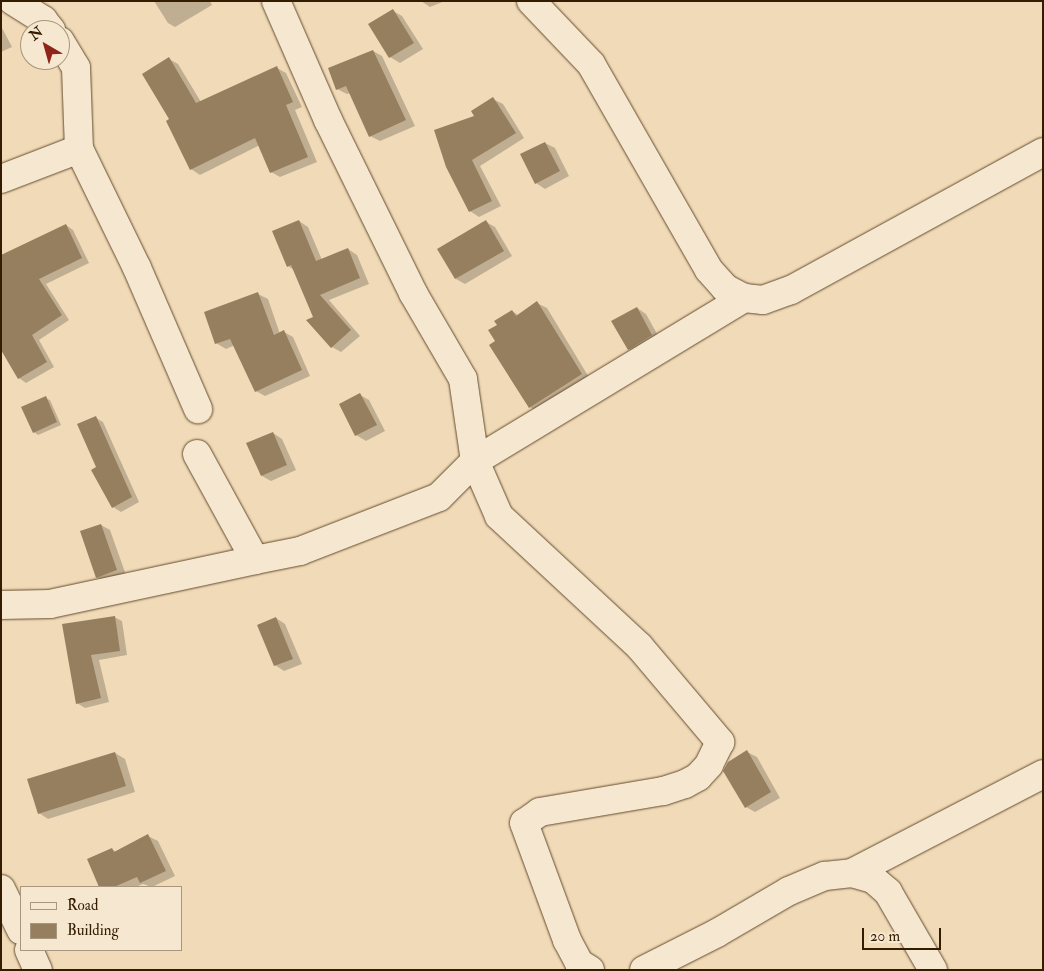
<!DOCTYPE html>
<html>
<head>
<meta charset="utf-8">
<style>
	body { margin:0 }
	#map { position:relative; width:1044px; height:971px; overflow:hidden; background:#f1dab7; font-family:"IM FELL Double Pica",serif }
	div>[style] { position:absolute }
	.shadow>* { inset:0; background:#0003 }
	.building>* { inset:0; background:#967f5f }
	.roads { filter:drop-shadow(0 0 1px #634c2e) drop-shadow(0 0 1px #634c2e) }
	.minor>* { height:28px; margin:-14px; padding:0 14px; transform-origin:14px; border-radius:14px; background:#f6e7d0 }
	span { translate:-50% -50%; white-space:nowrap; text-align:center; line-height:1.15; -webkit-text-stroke:4px #f6e7d0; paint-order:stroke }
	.frame { position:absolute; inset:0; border:2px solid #341c00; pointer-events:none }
	.legend { position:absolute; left:20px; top:886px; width:162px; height:65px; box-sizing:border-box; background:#f6e7d0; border:1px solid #a8967d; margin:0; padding:6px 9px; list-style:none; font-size:15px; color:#341c00 }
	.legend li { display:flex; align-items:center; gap:10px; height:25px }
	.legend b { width:25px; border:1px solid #a8967d }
	.north { position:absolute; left:20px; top:20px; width:50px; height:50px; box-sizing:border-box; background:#f6e7d0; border:1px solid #a8967d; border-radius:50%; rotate:322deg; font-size:14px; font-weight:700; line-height:20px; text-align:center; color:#341c00 }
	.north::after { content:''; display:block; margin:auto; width:18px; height:22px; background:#8f2418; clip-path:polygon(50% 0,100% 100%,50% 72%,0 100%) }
	.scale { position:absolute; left:862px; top:928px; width:79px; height:22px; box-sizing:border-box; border:2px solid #341c00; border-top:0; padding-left:6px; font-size:15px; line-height:18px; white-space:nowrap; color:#341c00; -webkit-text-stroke:4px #f6e7d0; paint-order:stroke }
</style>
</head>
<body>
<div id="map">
	<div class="shadow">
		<i style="clip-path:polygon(154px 1px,210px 1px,212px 5px,175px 27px,168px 23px)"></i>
		<i style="clip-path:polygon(421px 1px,445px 1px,430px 7px)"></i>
		<i style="clip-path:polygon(393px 11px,402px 16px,423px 49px,400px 63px,390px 57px,370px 25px)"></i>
		<i style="clip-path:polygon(1px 26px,12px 47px,1px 52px)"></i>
		<i style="clip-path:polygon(373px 51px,382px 56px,415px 126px,380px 141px,370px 136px,351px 93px,347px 94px,337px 89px)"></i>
		<i style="clip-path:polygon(169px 59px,178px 64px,201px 102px,277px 68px,286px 73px,302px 107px,295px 110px,317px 162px,280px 177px,271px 172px,260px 145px,200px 175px,191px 169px,171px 120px)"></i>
		<i style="clip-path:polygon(493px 99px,503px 104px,524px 138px,480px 166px,501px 206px,479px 217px,470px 211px,447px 167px,476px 117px)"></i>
		<i style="clip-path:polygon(545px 143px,555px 148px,569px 176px,545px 189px,536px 183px)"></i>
		<i style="clip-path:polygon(299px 221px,308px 227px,322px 260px,348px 249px,357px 255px,369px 284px,329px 300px,360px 336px,341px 352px,332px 347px,314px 318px,294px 270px,288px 266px)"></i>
		<i style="clip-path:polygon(486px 222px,495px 227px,512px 256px,465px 284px,456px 279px)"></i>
		<i style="clip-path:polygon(66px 225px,73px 230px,89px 263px,46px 284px,69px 320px,39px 340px,54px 367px,26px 383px,19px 378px,1px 344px)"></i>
		<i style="clip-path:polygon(258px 294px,268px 299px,280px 334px,284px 332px,293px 337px,310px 376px,265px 396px,256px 391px,235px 345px,226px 349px,216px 343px)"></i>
		<i style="clip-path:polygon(537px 303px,547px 308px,590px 379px,539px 413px,530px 407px,498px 325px,512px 311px,518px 315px)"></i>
		<i style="clip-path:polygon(637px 308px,646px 314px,661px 341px,638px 355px,629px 349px)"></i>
		<i style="clip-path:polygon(360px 395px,369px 400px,385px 431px,366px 441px,356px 435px,340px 405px)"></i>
		<i style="clip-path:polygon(45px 398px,50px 400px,61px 425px,38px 435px,34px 432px)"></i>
		<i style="clip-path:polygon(96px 418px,103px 422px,139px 502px,121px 512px,113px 507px,97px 468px)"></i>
		<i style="clip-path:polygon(273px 433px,282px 439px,296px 470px,271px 481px,262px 476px)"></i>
		<i style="clip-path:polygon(101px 525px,110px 530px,126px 575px,106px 583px,97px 577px)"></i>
		<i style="clip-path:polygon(114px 617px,122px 621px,127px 655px,99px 660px,109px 702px,85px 708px,77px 703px,63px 625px)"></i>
		<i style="clip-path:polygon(276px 618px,285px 624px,302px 664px,284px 671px,275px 665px)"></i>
		<i style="clip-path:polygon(747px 752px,757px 757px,780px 798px,755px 812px,746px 807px)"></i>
		<i style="clip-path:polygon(115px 753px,125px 759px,135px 792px,48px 819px,39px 813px)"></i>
		<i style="clip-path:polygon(148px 836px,158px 841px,175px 876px,152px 887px,143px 884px,135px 887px,100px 887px,88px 859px,112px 849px,116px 852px)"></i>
	</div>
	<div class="building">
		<i style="clip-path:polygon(393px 9px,414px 43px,389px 58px,368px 24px)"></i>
		<i style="clip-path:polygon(373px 50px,406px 120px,369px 137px,346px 86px,336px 90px,328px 68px)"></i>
		<i style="clip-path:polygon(169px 57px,196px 103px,277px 66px,293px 102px,286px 105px,308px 157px,270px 173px,255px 138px,190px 170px,166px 121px,169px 119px,142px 74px)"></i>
		<i style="clip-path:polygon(493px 97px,516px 133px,472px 160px,492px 201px,469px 212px,446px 167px,434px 130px,474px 116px,471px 111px)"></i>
		<i style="clip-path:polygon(545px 142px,560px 171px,535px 184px,520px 154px)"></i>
		<i style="clip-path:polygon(299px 220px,316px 261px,348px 248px,360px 278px,320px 295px,351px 330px,331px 348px,306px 320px,313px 317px,291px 265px,287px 267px,272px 231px)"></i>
		<i style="clip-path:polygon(486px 220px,504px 251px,455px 279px,437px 249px)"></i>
		<i style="clip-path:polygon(66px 224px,82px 258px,39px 279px,62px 315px,32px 335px,47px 362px,18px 379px,1px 350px,1px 255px)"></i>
		<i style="clip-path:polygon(258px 292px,274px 335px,284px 330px,302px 370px,255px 392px,230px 339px,215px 344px,204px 312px)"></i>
		<i style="clip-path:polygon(537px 301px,582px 374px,529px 408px,489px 345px,495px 341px,488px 330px,497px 325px,494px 321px,512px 310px,516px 316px)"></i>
		<i style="clip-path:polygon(637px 307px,652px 335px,628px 350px,611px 321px)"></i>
		<i style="clip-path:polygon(360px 393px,377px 425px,355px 436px,339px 404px)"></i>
		<i style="clip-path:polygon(46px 396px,57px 422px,33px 433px,21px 407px)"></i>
		<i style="clip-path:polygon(96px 416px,132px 497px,112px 508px,91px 470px,96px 467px,77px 424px)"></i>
		<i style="clip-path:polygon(273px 432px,287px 465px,261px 476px,246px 443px)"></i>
		<i style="clip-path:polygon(101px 524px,117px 570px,96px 578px,80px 531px)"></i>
		<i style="clip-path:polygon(115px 616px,120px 651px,91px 655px,101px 698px,76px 704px,62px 624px)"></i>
		<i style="clip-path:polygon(276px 617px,293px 659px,274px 666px,257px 625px)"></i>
		<i style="clip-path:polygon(747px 750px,771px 792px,745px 808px,723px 771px,728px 762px)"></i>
		<i style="clip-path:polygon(115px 752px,126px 786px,38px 814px,27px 779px)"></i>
		<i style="clip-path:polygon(148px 834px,166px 871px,140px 883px,137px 877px,114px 887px,99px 887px,87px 859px,112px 848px,114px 852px)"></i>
	</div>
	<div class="roads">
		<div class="minor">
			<i style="left:13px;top:1px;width:36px;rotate:32deg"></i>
			<i style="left:43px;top:20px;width:13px;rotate:51deg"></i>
			<i style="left:276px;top:1px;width:130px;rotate:66.4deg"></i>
			<i style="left:328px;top:120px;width:193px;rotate:63.8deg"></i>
			<i style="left:413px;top:293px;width:99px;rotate:59.8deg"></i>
			<i style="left:463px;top:379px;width:83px;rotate:81.7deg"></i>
			<i style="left:475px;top:461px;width:60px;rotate:66.4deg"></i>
			<i style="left:499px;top:516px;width:191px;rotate:42.9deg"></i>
			<i style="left:639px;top:646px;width:126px;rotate:49.8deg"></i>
			<i style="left:720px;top:742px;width:25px;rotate:116deg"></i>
			<i style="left:709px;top:765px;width:16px;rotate:133deg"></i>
			<i style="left:698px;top:777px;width:15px;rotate:152deg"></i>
			<i style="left:685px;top:784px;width:23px;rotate:162deg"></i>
			<i style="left:663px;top:791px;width:125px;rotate:170.3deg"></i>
			<i style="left:540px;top:812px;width:19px;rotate:145deg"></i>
			<i style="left:524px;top:823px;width:125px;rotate:69.8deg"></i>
			<i style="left:567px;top:940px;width:26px;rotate:62deg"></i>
			<i style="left:579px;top:963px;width:13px;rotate:32deg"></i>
			<i style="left:531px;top:1px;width:87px;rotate:46.4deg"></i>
			<i style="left:591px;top:64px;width:237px;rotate:60.2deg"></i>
			<i style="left:709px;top:270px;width:24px;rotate:48deg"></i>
			<i style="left:725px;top:288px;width:21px;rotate:28deg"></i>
			<i style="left:744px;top:298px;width:19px;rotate:6deg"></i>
			<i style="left:763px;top:300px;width:30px;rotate:-20deg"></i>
			<i style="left:791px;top:290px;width:287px;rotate:-28.7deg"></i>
			<i style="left:60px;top:41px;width:31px;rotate:59deg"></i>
			<i style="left:76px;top:68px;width:81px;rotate:87.9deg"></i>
			<i style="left:79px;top:149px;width:132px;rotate:64deg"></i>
			<i style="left:137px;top:268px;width:154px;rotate:66.6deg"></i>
			<i style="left:1px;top:179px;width:84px;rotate:-21deg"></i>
			<i style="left:197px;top:454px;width:121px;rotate:61.3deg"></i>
			<i style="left:255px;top:560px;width:46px;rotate:-11.3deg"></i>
			<i style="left:300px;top:551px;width:149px;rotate:-21.2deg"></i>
			<i style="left:439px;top:497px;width:51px;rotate:-45deg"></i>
			<i style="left:475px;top:461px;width:315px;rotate:-31.2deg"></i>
			<i style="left:1px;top:605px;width:49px;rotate:-1.2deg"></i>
			<i style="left:50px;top:604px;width:210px;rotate:-12.1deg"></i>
			<i style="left:852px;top:873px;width:215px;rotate:-27.4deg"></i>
			<i style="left:1px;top:889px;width:46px;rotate:64deg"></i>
			<i style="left:29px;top:950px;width:22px;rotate:66deg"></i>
			<i style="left:644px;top:970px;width:82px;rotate:-26.9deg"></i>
			<i style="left:717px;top:933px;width:83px;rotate:-30.3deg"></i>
			<i style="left:789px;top:891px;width:39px;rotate:-23deg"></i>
			<i style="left:825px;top:876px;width:27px;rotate:-6deg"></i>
			<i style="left:852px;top:873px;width:22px;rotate:16deg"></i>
			<i style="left:873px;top:879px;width:20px;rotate:41deg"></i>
			<i style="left:888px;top:892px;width:90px;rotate:60deg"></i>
		</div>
	</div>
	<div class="frame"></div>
	<ul class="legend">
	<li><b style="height:6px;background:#f6e7d0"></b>Road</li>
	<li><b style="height:14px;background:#967f5f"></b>Building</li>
	</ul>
	<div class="north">N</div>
	<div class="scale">20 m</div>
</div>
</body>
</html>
